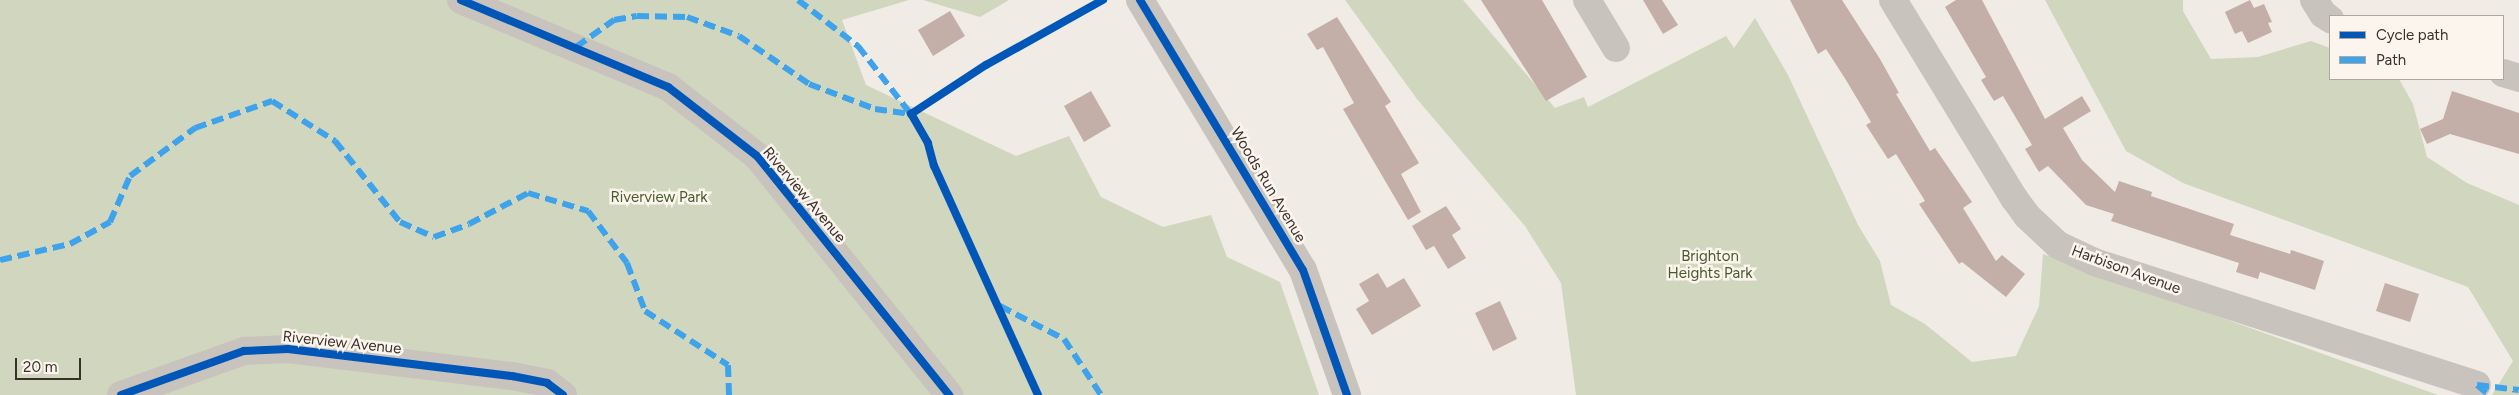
<!DOCTYPE html>
<html>
<head>
<meta charset="utf-8">
<style>
	body { margin:0 }
	#map { position:relative; width:2519px; height:395px; overflow:hidden; background:#f0ebe5; font-family:Figtree,sans-serif }
	div>[style] { position:absolute }
	.green>* { inset:0; background:#d1d6bf }
	.building>* { inset:0; background:#c3afa7 }
	.minor>* { height:28px; margin:-14px; padding:0 14px; transform-origin:14px; border-radius:14px; background:#c9c3be }
	.quiet>* { height:6px; margin-top:-3px; transform-origin:0; background:repeating-linear-gradient(90deg,#3fa3eb 0 12px,transparent 0 18px) }
	.cycleway>* { height:8px; margin:-4px; padding:0 4px; transform-origin:4px; border-radius:4px; background:#0057b8 }
	span { translate:-50% -50%; white-space:nowrap; text-align:center; line-height:1.15; -webkit-text-stroke:5px #fbf5ee; paint-order:stroke }
	.street-label { font-size:15px; color:#3b302b }
	.park-label { font-size:15px; color:#4a5a2e }
	.legend { position:absolute; left:2329px; top:15px; width:175px; height:65px; box-sizing:border-box; background:#fbf5ee; border:1px solid #aea6a0; margin:0; padding:6px 9px; list-style:none; font-size:15px; color:#3b302b }
	.legend li { display:flex; align-items:center; gap:10px; height:25px }
	.legend b { width:25px; border:1px solid #aea6a0 }
	.scale { position:absolute; left:15px; top:358px; width:66px; height:22px; box-sizing:border-box; border:2px solid #3b302b; border-top:0; padding-left:6px; font-size:15px; line-height:18px; white-space:nowrap; color:#3b302b; -webkit-text-stroke:4px #fbf5ee; paint-order:stroke }
</style>
</head>
<body>
<div id="map">
	<div class="green">
		<i style="clip-path:polygon(0 0,909px 0,842px 20px,866px 85px,1016px 156px,1069px 136px,1101px 197px,1163px 227px,1211px 215px,1227px 257px,1280px 282px,1319px 395px,0 395px)"></i>
		<i style="clip-path:polygon(923px 0,1009px 0,980px 17px)"></i>
		<i style="clip-path:polygon(1345px 0,1463px 0,1555px 108px,1584px 97px,1588px 107px,1726px 36px,1734px 48px,1755px 18px,1788px 75px,1858px 225px,1880px 261px,1891px 305px,1925px 324px,1972px 362px,2016px 356px,2039px 306px,2043px 254px,2438px 395px,1576px 395px,1561px 283px,1525px 226px,1417px 99px)"></i>
		<i style="clip-path:polygon(2045px 0,2183px 0,2183px 11px,2211px 59px,2258px 57px,2311px 41px,2330px 48px,2330px 79px,2399px 79px,2413px 104px,2427px 157px,2467px 183px,2519px 205px,2519px 395px,2492px 395px,2513px 361px,2468px 287px,2183px 183px,2126px 151px)"></i>
	</div>
	<div class="building">
		<i style="clip-path:polygon(1481px 0,1542px 0,1587px 77px,1546px 101px)"></i>
		<i style="clip-path:polygon(1643px 0,1662px 0,1678px 25px,1663px 34px)"></i>
		<i style="clip-path:polygon(1790px 0,1842px 0,1880px 59px,1899px 93px,1896px 94px,1930px 151px,1935px 148px,1972px 202px,1963px 208px,1996px 261px,2002px 255px,2025px 274px,2006px 297px,1962px 262px,1959px 264px,1919px 204px,1925px 201px,1896px 154px,1888px 159px,1866px 125px,1871px 122px,1846px 80px,1826px 49px,1818px 54px)"></i>
		<i style="clip-path:polygon(1956px 0,1982px 0,2045px 119px,2082px 96px,2091px 111px,2063px 128px,2082px 160px,2115px 192px,2119px 181px,2152px 192px,2151px 196px,2234px 224px,2230px 235px,2290px 254px,2291px 250px,2324px 261px,2315px 290px,2260px 272px,2258px 279px,2236px 272px,2239px 263px,2111px 221px,2114px 214px,2086px 205px,2048px 166px,2039px 172px,2025px 149px,2032px 145px,2003px 96px,1994px 101px,1981px 80px,1986px 77px,1945px 7px)"></i>
		<i style="clip-path:polygon(2250px 0,2254px 8px,2264px 4px,2272px 22px,2268px 23px,2272px 32px,2248px 43px,2242px 31px,2235px 34px,2225px 12px)"></i>
		<i style="clip-path:polygon(950px 11px,965px 36px,933px 56px,918px 30px)"></i>
		<i style="clip-path:polygon(1337px 17px,1391px 102px,1385px 106px,1419px 163px,1401px 174px,1421px 212px,1408px 220px,1343px 109px,1354px 103px,1323px 47px,1317px 50px,1307px 34px)"></i>
		<i style="clip-path:polygon(1091px 91px,1111px 126px,1084px 142px,1064px 106px)"></i>
		<i style="clip-path:polygon(2452px 91px,2519px 113px,2519px 154px,2450px 134px,2427px 144px,2420px 129px,2443px 119px)"></i>
		<i style="clip-path:polygon(1446px 206px,1461px 229px,1452px 235px,1466px 258px,1448px 269px,1434px 246px,1426px 250px,1412px 226px)"></i>
		<i style="clip-path:polygon(1378px 273px,1387px 288px,1404px 278px,1421px 306px,1372px 335px,1356px 309px,1369px 301px,1359px 284px)"></i>
		<i style="clip-path:polygon(2385px 283px,2419px 294px,2410px 322px,2376px 311px)"></i>
		<i style="clip-path:polygon(1500px 301px,1517px 339px,1493px 351px,1475px 313px)"></i>
	</div>
	<div class="minor">
		<i style="left:461px;top:0;width:225px;rotate:22.8deg"></i>
		<i style="left:668px;top:87px;width:113px;rotate:37.8deg"></i>
		<i style="left:757px;top:156px;width:307px;rotate:51.2deg"></i>
		<i style="left:1140px;top:0;width:315px;rotate:58.9deg"></i>
		<i style="left:1303px;top:270px;width:133px;rotate:70.6deg"></i>
		<i style="left:1587px;top:0;width:56px;rotate:58.9deg"></i>
		<i style="left:1893px;top:0;width:232px;rotate:58.6deg"></i>
		<i style="left:2014px;top:198px;width:22px;rotate:54deg"></i>
		<i style="left:2027px;top:216px;width:42px;rotate:43.1deg"></i>
		<i style="left:2058px;top:245px;width:40px;rotate:25deg"></i>
		<i style="left:2094px;top:262px;width:402px;rotate:17.8deg"></i>
		<i style="left:2314px;top:0;width:17px;rotate:57deg"></i>
		<i style="left:2323px;top:14px;width:9px;rotate:36deg"></i>
		<i style="left:2503px;top:73px;width:17px;rotate:17deg"></i>
		<i style="left:121px;top:395px;width:131px;rotate:-19.7deg"></i>
		<i style="left:244px;top:351px;width:44px;rotate:-2.6deg"></i>
		<i style="left:288px;top:349px;width:226px;rotate:6.9deg"></i>
		<i style="left:512px;top:376px;width:36px;rotate:11deg"></i>
		<i style="left:547px;top:383px;width:20px;rotate:37deg"></i>
	</div>
	<div class="quiet">
		<i style="left:798px;top:0;width:76px;rotate:37.5deg"></i>
		<i style="left:858px;top:46px;width:90px;rotate:52.2deg"></i>
		<i style="left:576px;top:47px;width:47px;rotate:-35.4deg"></i>
		<i style="left:614px;top:20px;width:23px;rotate:-10deg"></i>
		<i style="left:637px;top:16px;width:50px;rotate:1.1deg"></i>
		<i style="left:687px;top:17px;width:55px;rotate:20.1deg"></i>
		<i style="left:739px;top:36px;width:85px;rotate:34.4deg"></i>
		<i style="left:809px;top:84px;width:71px;rotate:20.7deg"></i>
		<i style="left:875px;top:109px;width:36px;rotate:8deg"></i>
		<i style="left:0;top:260px;width:72px;rotate:-12.9deg"></i>
		<i style="left:70px;top:244px;width:46px;rotate:-28.8deg"></i>
		<i style="left:110px;top:222px;width:50px;rotate:-66.5deg"></i>
		<i style="left:130px;top:176px;width:81px;rotate:-36.4deg"></i>
		<i style="left:195px;top:128px;width:82px;rotate:-19.3deg"></i>
		<i style="left:272px;top:101px;width:75px;rotate:32.4deg"></i>
		<i style="left:335px;top:141px;width:104px;rotate:51.3deg"></i>
		<i style="left:400px;top:222px;width:37px;rotate:24deg"></i>
		<i style="left:434px;top:237px;width:37px;rotate:-20deg"></i>
		<i style="left:469px;top:224px;width:67px;rotate:-27.7deg"></i>
		<i style="left:528px;top:193px;width:63px;rotate:16.7deg"></i>
		<i style="left:588px;top:211px;width:65px;rotate:53.1deg"></i>
		<i style="left:627px;top:263px;width:51px;rotate:69.4deg"></i>
		<i style="left:645px;top:311px;width:99px;rotate:33deg"></i>
		<i style="left:728px;top:365px;width:30px;rotate:88deg"></i>
		<i style="left:1000px;top:306px;width:72px;rotate:27.3deg"></i>
		<i style="left:1064px;top:339px;width:67px;rotate:56.5deg"></i>
		<i style="left:2477px;top:385px;width:42px;rotate:6.8deg"></i>
		<i style="left:2477px;top:385px;width:16px;rotate:40deg"></i>
	</div>
	<div class="cycleway">
		<i style="left:461px;top:0;width:225px;rotate:22.8deg"></i>
		<i style="left:668px;top:87px;width:113px;rotate:37.8deg"></i>
		<i style="left:757px;top:156px;width:307px;rotate:51.2deg"></i>
		<i style="left:1140px;top:0;width:315px;rotate:58.9deg"></i>
		<i style="left:1303px;top:270px;width:133px;rotate:70.6deg"></i>
		<i style="left:121px;top:395px;width:131px;rotate:-19.7deg"></i>
		<i style="left:244px;top:351px;width:44px;rotate:-2.6deg"></i>
		<i style="left:288px;top:349px;width:226px;rotate:6.9deg"></i>
		<i style="left:512px;top:376px;width:36px;rotate:11deg"></i>
		<i style="left:547px;top:383px;width:20px;rotate:37deg"></i>
		<i style="left:1038px;top:395px;width:252px;rotate:-114.4deg"></i>
		<i style="left:934px;top:166px;width:24px;rotate:-105deg"></i>
		<i style="left:928px;top:143px;width:34px;rotate:-120deg"></i>
		<i style="left:911px;top:114px;width:90px;rotate:-33.2deg"></i>
		<i style="left:986px;top:65px;width:134px;rotate:-29.1deg"></i>
	</div>
	<div class="street-label">
		<span style="left:1268px;top:185px;rotate:59deg">Woods Run Avenue</span>
		<span style="left:804px;top:195px;rotate:50deg">Riverview Avenue</span>
		<span style="left:2126px;top:270px;rotate:20deg">Harbison Avenue</span>
		<span style="left:342px;top:343px;rotate:6deg">Riverview Avenue</span>
	</div>
	<div class="park-label">
		<span style="left:659px;top:198px">Riverview Park</span>
		<span style="left:1710px;top:265px">Brighton<br>Heights Park</span>
	</div>
	<ul class="legend">
	<li><b style="height:6px;background:#0057b8"></b>Cycle path</li>
	<li><b style="height:6px;background:#3fa3eb"></b>Path</li>
	</ul>
	<div class="scale">20 m</div>
</div>
</body>
</html>
